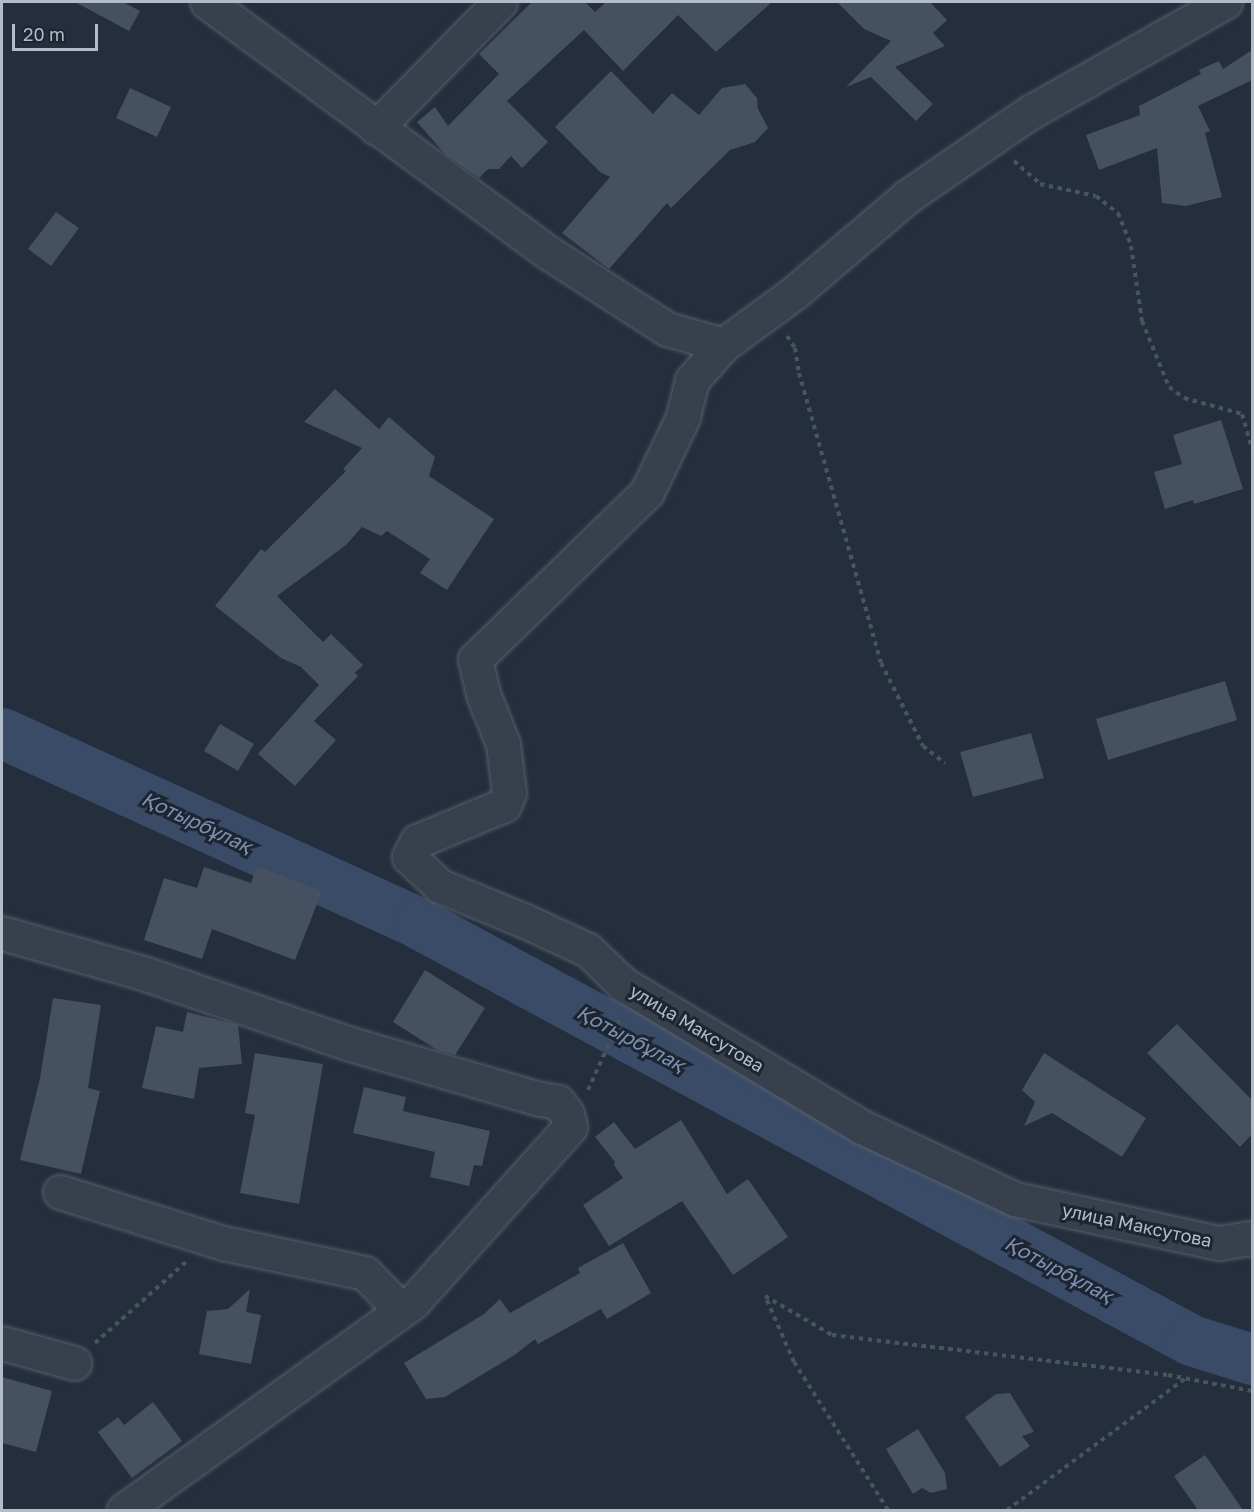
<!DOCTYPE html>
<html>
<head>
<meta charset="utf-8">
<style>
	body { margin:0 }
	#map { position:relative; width:1254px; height:1512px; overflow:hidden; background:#242e3d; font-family:"Golos Text",sans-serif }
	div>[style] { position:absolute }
	.river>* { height:51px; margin:-25.5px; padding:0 25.5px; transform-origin:25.5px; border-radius:25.5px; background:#394b66 }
	.building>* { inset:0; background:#455061 }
	.path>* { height:4px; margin-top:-2px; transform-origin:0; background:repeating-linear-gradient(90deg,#44585b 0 4.5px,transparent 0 9px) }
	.roads { filter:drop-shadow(0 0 2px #565e6b) drop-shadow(0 0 2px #565e6b) }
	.minor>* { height:33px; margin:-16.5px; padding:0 16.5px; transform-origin:16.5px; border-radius:16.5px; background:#38404d }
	span { translate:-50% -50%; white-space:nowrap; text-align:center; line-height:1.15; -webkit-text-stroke:6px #1d2532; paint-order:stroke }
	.street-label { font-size:18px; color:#b3bbc8 }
	.water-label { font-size:20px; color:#7c91b0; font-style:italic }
	.frame { position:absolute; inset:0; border:3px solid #b3bbc8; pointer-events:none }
	.scale { position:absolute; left:12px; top:24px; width:86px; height:27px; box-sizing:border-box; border:3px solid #b3bbc8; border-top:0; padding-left:8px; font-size:18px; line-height:21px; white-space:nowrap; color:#b3bbc8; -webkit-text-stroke:4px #1d2532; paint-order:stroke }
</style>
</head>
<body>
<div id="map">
	<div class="river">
		<i style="left:2px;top:733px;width:457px;rotate:24.5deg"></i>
		<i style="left:418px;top:923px;width:878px;rotate:28.34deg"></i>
		<i style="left:1191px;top:1340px;width:64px;rotate:17.3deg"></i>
	</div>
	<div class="building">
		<i style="clip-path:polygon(75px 2px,123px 2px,140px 11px,129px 31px)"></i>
		<i style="clip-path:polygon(532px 2px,585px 2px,595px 12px,606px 2px,772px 2px,716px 52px,678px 15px,623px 71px,584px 30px,507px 101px,548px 142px,522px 168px,511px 156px,499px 169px,488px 169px,479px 178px,445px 154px,417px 122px,435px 107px,448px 126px,499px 74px,479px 54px)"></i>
		<i style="clip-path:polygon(837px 2px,930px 2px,947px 20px,933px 33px,945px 46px,895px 67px,933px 104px,916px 121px,871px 77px,846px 87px,891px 41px,864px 29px)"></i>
		<i style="clip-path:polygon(1252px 50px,1252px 80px,1198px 106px,1210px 131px,1205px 133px,1222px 197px,1186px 206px,1162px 203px,1157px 148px,1099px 170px,1086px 135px,1140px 115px,1139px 106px,1201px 74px,1199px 70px,1219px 61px,1223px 69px)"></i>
		<i style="clip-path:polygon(611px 71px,653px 114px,672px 93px,699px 115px,722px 88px,745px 84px,757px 98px,758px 109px,768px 128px,755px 142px,730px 150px,671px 208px,667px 203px,609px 269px,562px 233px,610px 177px,600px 172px,555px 127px)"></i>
		<i style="clip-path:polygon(130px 88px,171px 107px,157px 137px,116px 118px)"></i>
		<i style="clip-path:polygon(56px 212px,79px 228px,51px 266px,28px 249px)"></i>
		<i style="clip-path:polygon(335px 389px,379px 429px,389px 417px,435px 457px,429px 476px,494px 519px,447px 590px,420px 573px,430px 559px,387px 531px,381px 536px,362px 527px,346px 545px,277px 596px,323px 642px,331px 634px,363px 665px,355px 673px,358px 676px,314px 721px,336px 740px,295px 786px,258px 754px,319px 685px,301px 667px,281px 658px,215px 606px,261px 549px,265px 552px,346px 471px,343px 469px,362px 448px,304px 422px)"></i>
		<i style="clip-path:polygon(1221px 420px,1243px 489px,1194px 504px,1193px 500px,1165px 509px,1154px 472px,1182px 464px,1173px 435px)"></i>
		<i style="clip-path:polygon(1225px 681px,1237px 720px,1108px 760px,1096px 719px)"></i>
		<i style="clip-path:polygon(220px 724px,254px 744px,238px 771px,204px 751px)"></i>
		<i style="clip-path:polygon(1031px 733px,1044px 778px,973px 797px,960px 752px)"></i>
		<i style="clip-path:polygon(257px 866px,322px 891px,295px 960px,212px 929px,202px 959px,144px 940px,164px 878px,197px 888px,204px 867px,251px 883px)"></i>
		<i style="clip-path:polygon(425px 970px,485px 1008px,455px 1055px,437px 1050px,393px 1022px)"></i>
		<i style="clip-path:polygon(53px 998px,101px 1005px,88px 1088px,100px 1091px,81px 1174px,20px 1160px,40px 1078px)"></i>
		<i style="clip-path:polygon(187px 1012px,238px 1025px,242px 1064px,199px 1068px,194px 1099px,142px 1088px,156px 1026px,183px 1032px)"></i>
		<i style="clip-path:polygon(1177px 1024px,1252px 1100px,1252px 1134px,1240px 1147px,1147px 1053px)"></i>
		<i style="clip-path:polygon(255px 1053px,323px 1064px,299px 1204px,240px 1193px,255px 1115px,245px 1113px)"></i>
		<i style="clip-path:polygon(1044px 1053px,1146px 1118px,1122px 1157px,1052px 1113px,1024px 1126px,1035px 1102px,1022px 1090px)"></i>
		<i style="clip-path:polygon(364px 1087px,406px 1097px,403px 1111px,490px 1131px,482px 1166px,474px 1165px,469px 1186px,430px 1177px,435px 1152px,353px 1133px)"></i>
		<i style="clip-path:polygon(681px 1120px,727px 1194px,748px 1179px,788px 1237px,733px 1275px,682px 1201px,609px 1246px,583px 1205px,623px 1178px,614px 1165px,615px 1162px,595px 1137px,614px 1122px,635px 1149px)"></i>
		<i style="clip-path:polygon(623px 1243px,651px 1293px,607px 1319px,601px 1309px,538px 1344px,535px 1339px,516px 1354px,445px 1397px,426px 1399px,404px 1363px,484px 1314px,500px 1299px,510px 1313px,580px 1273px,578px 1268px)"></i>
		<i style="clip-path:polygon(250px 1289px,246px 1312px,261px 1315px,251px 1364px,199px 1354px,207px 1311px,228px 1309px)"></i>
		<i style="clip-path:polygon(2px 1377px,52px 1391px,36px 1452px,2px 1443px)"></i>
		<i style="clip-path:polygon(1010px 1393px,1034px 1432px,1022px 1436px,1030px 1446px,1000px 1467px,965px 1417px,996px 1394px)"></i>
		<i style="clip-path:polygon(153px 1402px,182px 1441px,132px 1478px,98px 1432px,118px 1417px,124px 1425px)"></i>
		<i style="clip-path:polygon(918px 1429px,945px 1473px,947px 1489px,931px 1493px,922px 1488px,913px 1494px,886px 1449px)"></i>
		<i style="clip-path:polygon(1205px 1455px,1243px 1510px,1198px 1510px,1174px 1476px)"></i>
	</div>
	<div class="path">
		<i style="left:1014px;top:161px;width:35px;rotate:41deg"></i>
		<i style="left:1040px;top:184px;width:57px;rotate:12.1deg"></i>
		<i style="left:1096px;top:196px;width:28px;rotate:38deg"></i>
		<i style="left:1118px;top:213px;width:35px;rotate:68deg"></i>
		<i style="left:1131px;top:246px;width:76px;rotate:81.7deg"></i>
		<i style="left:1142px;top:321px;width:71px;rotate:67.8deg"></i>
		<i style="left:1169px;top:387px;width:19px;rotate:36deg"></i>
		<i style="left:1184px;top:398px;width:60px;rotate:15.4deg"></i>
		<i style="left:1242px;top:414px;width:37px;rotate:74deg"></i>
		<i style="left:787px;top:336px;width:14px;rotate:56deg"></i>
		<i style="left:795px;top:348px;width:25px;rotate:81deg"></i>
		<i style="left:799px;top:373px;width:301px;rotate:74.2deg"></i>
		<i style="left:881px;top:663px;width:93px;rotate:63.2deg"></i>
		<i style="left:923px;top:746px;width:28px;rotate:38deg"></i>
		<i style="left:588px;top:1090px;width:80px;rotate:-65.7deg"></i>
		<i style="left:95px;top:1343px;width:122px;rotate:-41.7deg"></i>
		<i style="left:888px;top:1510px;width:175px;rotate:-122.4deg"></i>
		<i style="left:794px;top:1362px;width:72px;rotate:-113.7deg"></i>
		<i style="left:765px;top:1296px;width:78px;rotate:30.2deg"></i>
		<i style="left:832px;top:1335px;width:338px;rotate:6.8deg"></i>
		<i style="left:1168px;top:1375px;width:86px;rotate:10.8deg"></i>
		<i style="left:1007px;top:1510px;width:222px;rotate:-36.4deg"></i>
	</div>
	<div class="roads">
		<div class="minor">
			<i style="left:207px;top:2px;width:424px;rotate:36.3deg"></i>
			<i style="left:549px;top:253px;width:140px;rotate:32.8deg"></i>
			<i style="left:667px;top:329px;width:58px;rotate:15.9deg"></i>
			<i style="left:1225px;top:2px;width:222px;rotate:150.5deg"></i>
			<i style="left:1032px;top:111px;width:45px;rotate:146deg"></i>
			<i style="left:995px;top:136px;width:106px;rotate:145.4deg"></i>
			<i style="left:908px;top:196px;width:150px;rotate:139.6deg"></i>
			<i style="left:794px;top:293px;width:88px;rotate:143.8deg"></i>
			<i style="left:723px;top:345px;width:47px;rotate:131.5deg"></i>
			<i style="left:692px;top:380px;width:38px;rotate:104deg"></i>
			<i style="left:683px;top:417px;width:83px;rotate:115.6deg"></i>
			<i style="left:647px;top:492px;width:240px;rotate:135.8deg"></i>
			<i style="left:475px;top:659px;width:36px;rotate:77deg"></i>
			<i style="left:483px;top:694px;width:54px;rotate:68.2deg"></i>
			<i style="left:503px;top:744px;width:49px;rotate:83deg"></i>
			<i style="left:509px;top:793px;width:13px;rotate:113deg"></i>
			<i style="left:504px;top:805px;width:94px;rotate:157.5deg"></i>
			<i style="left:417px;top:841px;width:18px;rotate:117deg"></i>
			<i style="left:409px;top:857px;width:42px;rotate:43.1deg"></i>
			<i style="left:440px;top:886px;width:90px;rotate:22.3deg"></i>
			<i style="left:523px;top:920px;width:72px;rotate:24.8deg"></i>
			<i style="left:588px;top:950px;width:49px;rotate:44.2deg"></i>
			<i style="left:623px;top:984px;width:279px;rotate:30.9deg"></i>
			<i style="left:862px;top:1127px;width:169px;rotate:25.2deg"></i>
			<i style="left:1015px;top:1199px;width:209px;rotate:12.2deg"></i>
			<i style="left:1219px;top:1243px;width:33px;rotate:-9deg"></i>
			<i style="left:376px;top:128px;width:177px;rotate:-45.5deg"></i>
			<i style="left:2px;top:933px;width:147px;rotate:15.8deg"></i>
			<i style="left:143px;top:973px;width:216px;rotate:18.9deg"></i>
			<i style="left:347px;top:1043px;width:201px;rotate:16.2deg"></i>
			<i style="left:540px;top:1099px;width:18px;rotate:9deg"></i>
			<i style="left:558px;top:1102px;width:15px;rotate:53deg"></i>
			<i style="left:567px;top:1114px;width:13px;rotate:77deg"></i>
			<i style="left:570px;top:1127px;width:237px;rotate:131.9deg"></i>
			<i style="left:412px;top:1303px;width:355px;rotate:144.3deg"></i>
			<i style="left:60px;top:1192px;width:171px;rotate:17.4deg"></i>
			<i style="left:223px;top:1243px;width:145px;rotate:11.9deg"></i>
			<i style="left:365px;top:1273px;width:52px;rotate:45.8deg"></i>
			<i style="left:2px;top:1343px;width:75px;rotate:15.5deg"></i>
		</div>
	</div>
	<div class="street-label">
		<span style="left:697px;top:1028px;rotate:31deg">улица Максутова</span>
		<span style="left:1137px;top:1225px;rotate:12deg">улица Максутова</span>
	</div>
	<div class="water-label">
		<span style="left:197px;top:822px;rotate:25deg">Қотырбұлақ</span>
		<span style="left:631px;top:1038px;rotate:28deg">Қотырбұлақ</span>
		<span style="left:1059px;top:1269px;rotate:28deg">Қотырбұлақ</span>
	</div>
	<div class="frame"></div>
	<div class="scale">20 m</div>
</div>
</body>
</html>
